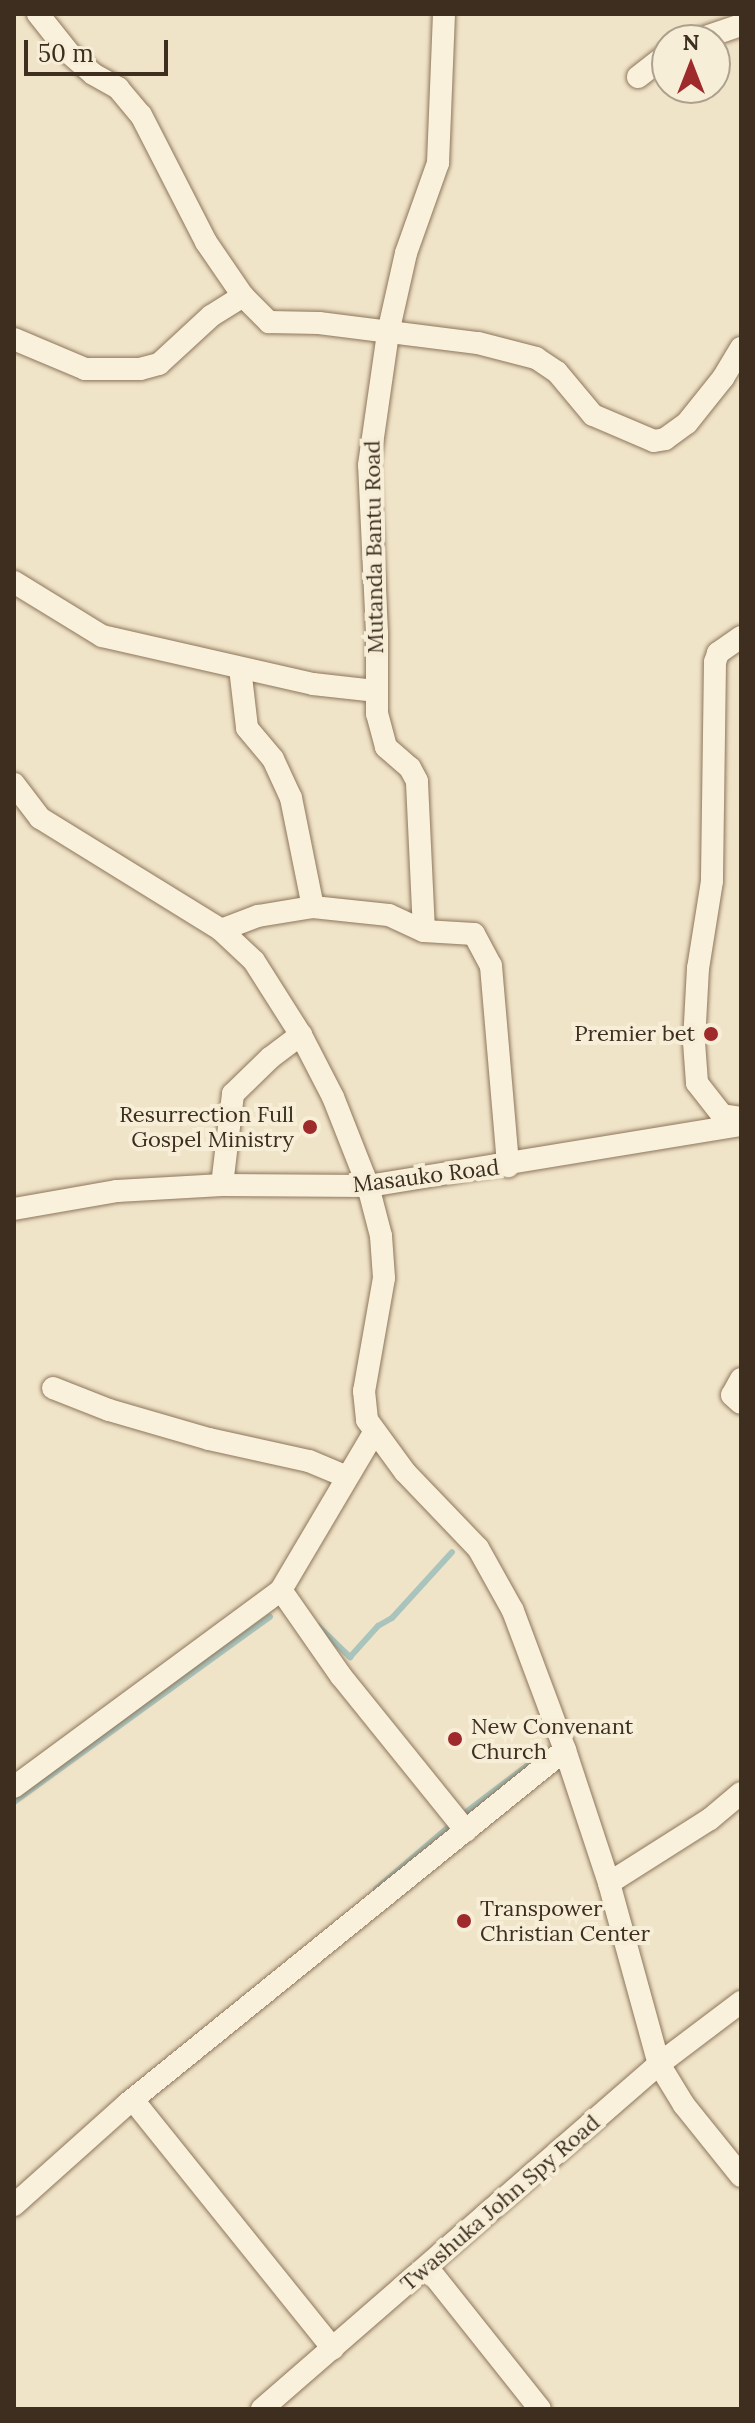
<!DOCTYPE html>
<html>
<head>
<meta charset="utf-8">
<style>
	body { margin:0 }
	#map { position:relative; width:755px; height:2423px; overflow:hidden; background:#f0e4c8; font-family:Lora,serif }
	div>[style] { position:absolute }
	.stream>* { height:6px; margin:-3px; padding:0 3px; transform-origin:3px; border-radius:3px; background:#a9c4bc }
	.roads { filter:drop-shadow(0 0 2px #8d765c) drop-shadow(0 0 2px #8d765c) }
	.minor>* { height:22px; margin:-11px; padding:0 11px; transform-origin:11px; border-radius:11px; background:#faf1dc }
	.dots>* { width:22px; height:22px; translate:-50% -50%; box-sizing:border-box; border:4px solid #f7eed8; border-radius:50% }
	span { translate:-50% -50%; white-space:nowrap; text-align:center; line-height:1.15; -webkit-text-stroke:8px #f7eed8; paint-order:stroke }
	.street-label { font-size:22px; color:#3d2e20 }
	.poi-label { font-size:22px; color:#3d2e20 }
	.right { translate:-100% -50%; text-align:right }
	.left { translate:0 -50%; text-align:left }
	.frame { position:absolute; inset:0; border:16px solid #3d2e20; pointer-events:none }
	.north { position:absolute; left:651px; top:24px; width:80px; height:80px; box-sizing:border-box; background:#f7eed8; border:2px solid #ada18e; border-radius:50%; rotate:0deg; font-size:22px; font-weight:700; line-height:32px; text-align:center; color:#3d2e20 }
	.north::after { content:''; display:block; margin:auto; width:28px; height:36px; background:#9e2a2b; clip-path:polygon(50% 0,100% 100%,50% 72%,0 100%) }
	.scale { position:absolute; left:24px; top:40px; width:144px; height:36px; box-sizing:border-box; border:4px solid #3d2e20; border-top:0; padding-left:10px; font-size:24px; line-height:28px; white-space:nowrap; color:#3d2e20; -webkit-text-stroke:6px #f7eed8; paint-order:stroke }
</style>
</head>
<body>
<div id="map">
	<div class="stream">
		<i style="left:318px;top:1626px;width:45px;rotate:44.1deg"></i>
		<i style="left:350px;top:1657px;width:42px;rotate:-47.9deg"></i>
		<i style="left:378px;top:1626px;width:16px;rotate:-30deg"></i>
		<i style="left:392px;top:1618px;width:89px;rotate:-47.7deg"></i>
		<i style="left:14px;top:1802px;width:316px;rotate:-35.9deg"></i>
		<i style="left:461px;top:1816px;width:96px;rotate:-37.3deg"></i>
		<i style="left:376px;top:1889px;width:100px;rotate:-40.5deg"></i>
	</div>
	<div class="roads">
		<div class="minor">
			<i style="left:38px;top:14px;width:50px;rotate:51.5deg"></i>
			<i style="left:69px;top:53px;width:32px;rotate:41deg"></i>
			<i style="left:93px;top:74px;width:29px;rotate:29deg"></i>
			<i style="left:118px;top:88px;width:35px;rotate:50deg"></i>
			<i style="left:141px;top:115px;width:143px;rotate:62.9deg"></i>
			<i style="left:206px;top:242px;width:65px;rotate:55.6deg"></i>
			<i style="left:243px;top:296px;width:37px;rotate:45deg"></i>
			<i style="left:269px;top:322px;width:50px;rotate:1.1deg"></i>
			<i style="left:319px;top:323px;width:160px;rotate:7.2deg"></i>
			<i style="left:478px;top:343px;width:60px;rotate:14.5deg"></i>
			<i style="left:536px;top:358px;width:25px;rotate:34deg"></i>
			<i style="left:557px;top:372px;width:56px;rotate:50.1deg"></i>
			<i style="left:593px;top:415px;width:66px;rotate:23.1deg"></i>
			<i style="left:654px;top:441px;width:11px;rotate:-10deg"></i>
			<i style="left:665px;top:439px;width:27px;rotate:-36deg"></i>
			<i style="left:687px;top:423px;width:58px;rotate:-51.3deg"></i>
			<i style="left:723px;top:378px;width:35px;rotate:-59deg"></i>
			<i style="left:697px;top:40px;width:46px;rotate:-18.8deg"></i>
			<i style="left:638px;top:77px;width:37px;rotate:-38deg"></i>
			<i style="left:14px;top:339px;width:77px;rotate:22.9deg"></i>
			<i style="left:85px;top:369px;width:55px"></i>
			<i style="left:140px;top:369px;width:20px;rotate:-15deg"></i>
			<i style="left:159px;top:364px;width:71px;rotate:-42.7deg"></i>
			<i style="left:211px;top:316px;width:38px;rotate:-32deg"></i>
			<i style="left:14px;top:582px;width:103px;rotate:31.5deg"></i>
			<i style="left:102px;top:636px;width:216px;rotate:12.8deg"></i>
			<i style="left:313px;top:684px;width:62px;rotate:6.4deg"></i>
			<i style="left:741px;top:637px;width:28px;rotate:145deg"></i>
			<i style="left:718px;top:653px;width:9px;rotate:108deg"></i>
			<i style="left:715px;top:662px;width:219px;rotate:90.8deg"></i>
			<i style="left:712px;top:881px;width:88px;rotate:99.1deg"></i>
			<i style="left:698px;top:968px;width:74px;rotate:93.1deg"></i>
			<i style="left:694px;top:1042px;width:41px;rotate:85.8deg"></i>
			<i style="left:697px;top:1083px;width:41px;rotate:52deg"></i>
			<i style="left:722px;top:1115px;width:19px;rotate:9deg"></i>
			<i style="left:240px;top:668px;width:60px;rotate:83.3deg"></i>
			<i style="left:247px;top:728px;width:40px;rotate:50deg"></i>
			<i style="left:273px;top:759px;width:43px;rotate:65.2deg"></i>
			<i style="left:291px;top:798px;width:111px;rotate:78.6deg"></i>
			<i style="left:14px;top:784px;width:43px;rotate:52.6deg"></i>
			<i style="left:40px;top:818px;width:213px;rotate:31.7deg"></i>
			<i style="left:221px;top:930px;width:45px;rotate:43.2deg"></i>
			<i style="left:254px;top:961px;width:88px;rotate:57.6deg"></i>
			<i style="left:301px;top:1035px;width:70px;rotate:62.7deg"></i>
			<i style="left:333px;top:1097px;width:96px;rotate:68.5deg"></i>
			<i style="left:368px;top:1186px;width:52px;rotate:75.4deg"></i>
			<i style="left:381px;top:1236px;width:42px;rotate:85.9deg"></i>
			<i style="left:384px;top:1278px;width:115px;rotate:100deg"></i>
			<i style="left:364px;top:1391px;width:29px;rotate:84deg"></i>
			<i style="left:367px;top:1420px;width:64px;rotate:53.8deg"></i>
			<i style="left:405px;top:1472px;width:105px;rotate:46.2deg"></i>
			<i style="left:478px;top:1548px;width:72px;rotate:60.9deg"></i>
			<i style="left:513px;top:1611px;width:148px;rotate:69.5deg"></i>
			<i style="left:565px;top:1750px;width:140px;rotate:71.7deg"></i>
			<i style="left:609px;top:1883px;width:188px;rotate:74.6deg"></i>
			<i style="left:659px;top:2064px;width:48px;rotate:58.6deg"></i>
			<i style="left:684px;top:2105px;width:91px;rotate:51.2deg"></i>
			<i style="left:221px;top:930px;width:40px;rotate:-21deg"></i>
			<i style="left:258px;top:916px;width:56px;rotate:-9.3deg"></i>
			<i style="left:313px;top:907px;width:76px;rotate:6deg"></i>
			<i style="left:389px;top:915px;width:38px;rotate:25deg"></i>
			<i style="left:424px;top:931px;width:50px;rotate:3.4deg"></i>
			<i style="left:474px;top:934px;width:36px;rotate:62deg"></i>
			<i style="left:491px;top:966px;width:201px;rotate:85.1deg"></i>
			<i style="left:424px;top:931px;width:150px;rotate:-92.7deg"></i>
			<i style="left:417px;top:781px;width:15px;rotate:-118deg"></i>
			<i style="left:410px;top:768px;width:32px;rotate:-139deg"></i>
			<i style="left:386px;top:747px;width:34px;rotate:-105deg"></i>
			<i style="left:377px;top:714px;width:81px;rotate:-90deg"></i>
			<i style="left:377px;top:633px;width:168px;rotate:-92.7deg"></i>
			<i style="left:369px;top:465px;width:133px;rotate:-81.8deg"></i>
			<i style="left:388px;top:333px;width:82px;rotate:-77.3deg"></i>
			<i style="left:406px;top:253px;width:96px;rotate:-70.4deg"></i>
			<i style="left:438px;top:163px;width:149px;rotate:-87.7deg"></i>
			<i style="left:222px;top:1185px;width:92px;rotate:-83.1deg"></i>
			<i style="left:233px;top:1094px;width:52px;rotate:-44.2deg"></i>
			<i style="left:270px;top:1058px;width:39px;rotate:-37deg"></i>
			<i style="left:14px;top:1209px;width:105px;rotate:-9.9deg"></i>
			<i style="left:117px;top:1191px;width:105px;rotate:-3.3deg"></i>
			<i style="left:222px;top:1185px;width:146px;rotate:0.4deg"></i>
			<i style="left:368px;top:1186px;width:378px;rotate:-9.3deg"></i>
			<i style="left:741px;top:1379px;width:18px;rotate:119deg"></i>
			<i style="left:732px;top:1395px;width:12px;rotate:42deg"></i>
			<i style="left:53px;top:1388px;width:60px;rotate:21.4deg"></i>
			<i style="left:109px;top:1410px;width:104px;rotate:16.2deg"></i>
			<i style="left:209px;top:1439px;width:102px;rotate:12.4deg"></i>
			<i style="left:309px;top:1461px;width:41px;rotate:22.8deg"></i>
			<i style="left:281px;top:1590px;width:105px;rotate:55.1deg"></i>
			<i style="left:341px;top:1676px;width:199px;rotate:51.1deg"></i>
			<i style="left:14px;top:1787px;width:332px;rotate:-36.4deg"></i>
			<i style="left:281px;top:1590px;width:182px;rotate:-59.4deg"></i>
			<i style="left:609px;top:1883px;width:120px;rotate:-32.4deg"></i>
			<i style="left:710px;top:1819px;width:40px;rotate:-40deg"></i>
			<i style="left:133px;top:2100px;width:319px;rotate:51.2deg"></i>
			<i style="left:14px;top:2205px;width:152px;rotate:-41.8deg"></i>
			<i style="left:127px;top:2104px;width:563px;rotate:-38.95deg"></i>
			<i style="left:427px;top:2267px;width:181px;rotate:51.5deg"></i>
			<i style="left:262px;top:2409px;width:526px;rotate:-40.99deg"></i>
			<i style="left:659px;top:2064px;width:103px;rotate:-37.1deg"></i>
		</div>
	</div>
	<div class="dots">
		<i style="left:711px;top:1034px;background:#9e2a2b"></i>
		<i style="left:310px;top:1127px;background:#9e2a2b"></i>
		<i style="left:455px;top:1739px;background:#9e2a2b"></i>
		<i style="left:464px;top:1921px;background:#9e2a2b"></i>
	</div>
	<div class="street-label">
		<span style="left:374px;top:547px;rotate:-91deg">Mutanda Bantu Road</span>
		<span style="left:426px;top:1176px;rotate:-7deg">Masauko Road</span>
		<span style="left:500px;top:2203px;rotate:-41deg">Twashuka John Spy Road</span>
	</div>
	<div class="poi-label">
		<span class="right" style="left:695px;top:1034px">Premier bet</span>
		<span class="right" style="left:294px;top:1127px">Resurrection Full<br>Gospel Ministry</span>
		<span class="left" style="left:471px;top:1739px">New Convenant<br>Church</span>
		<span class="left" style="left:480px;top:1921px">Transpower<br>Christian Center</span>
	</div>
	<div class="frame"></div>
	<div class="north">N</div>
	<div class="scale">50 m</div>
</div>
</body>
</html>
